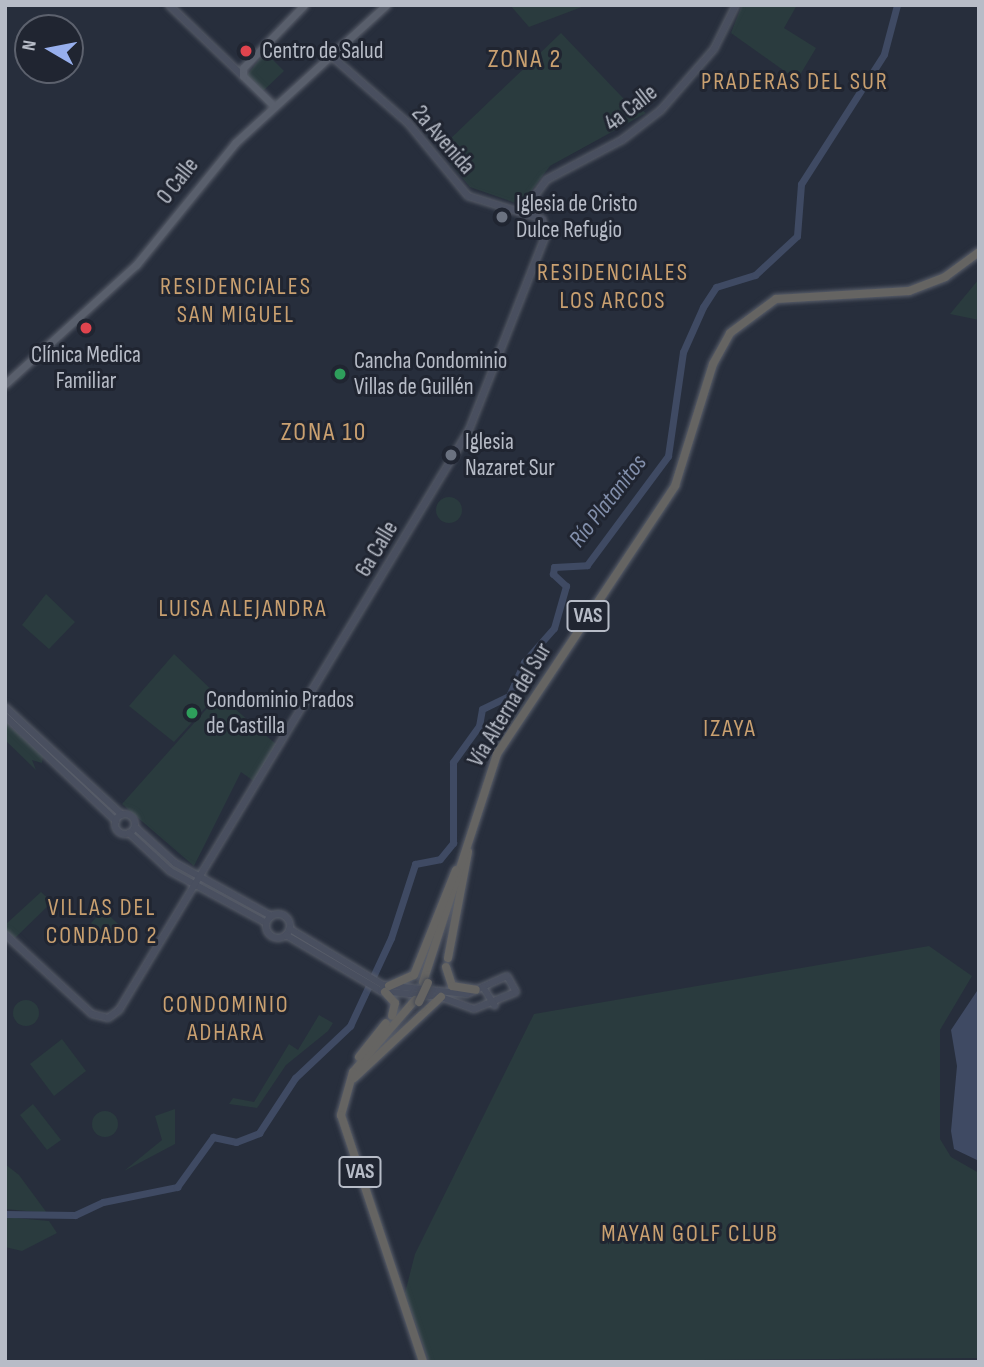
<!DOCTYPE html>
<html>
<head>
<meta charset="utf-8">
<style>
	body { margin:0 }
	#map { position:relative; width:984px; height:1367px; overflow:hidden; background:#272e3c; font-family:"Sofia Sans Condensed",sans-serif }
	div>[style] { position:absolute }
	.green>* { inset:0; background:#2a3b3e }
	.round { border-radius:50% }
	.water>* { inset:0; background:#3f4a63 }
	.river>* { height:7px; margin:-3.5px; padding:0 3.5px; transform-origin:3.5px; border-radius:3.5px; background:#3f4a63 }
	.roads { filter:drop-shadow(0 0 2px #595e6a) drop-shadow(0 0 2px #595e6a) }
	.secondary>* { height:6px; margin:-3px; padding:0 3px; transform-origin:3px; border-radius:3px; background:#494f5f }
	.secondary>.ring { margin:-3px; padding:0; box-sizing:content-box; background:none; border:6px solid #494f5f; border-radius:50% }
	.primary>* { height:7px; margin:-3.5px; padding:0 3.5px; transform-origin:3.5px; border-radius:3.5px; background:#595f6c }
	.trunk>* { height:8px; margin:-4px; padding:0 4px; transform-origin:4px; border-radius:4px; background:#656462 }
	.bridges { filter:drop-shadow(0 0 2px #464b57) drop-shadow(0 0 2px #464b57) }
	.trunk-bridge>* { height:8px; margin:-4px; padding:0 4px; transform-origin:4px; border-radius:4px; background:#656462 }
	.dots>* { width:19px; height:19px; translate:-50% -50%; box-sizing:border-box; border:4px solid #202531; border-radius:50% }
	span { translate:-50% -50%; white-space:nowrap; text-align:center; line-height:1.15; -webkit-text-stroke:6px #202531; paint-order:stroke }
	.shield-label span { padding:2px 5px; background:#202531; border:2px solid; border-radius:5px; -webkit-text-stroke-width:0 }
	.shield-label { font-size:21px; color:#b7bcc7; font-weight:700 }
	.poi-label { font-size:23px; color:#b7bcc7 }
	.left { translate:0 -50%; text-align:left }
	.street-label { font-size:23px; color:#b7bcc7 }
	.neighbourhood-label { font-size:24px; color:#c9a070; letter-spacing:2px }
	.water-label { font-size:24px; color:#828fab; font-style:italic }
	.quarter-label { font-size:26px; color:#c9a070; letter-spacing:2px }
	.frame { position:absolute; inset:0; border:7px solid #b7bcc7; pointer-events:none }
	.north { position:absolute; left:14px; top:14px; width:70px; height:70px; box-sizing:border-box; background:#202531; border:2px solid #5c616d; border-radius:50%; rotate:280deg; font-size:19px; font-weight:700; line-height:28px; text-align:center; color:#b7bcc7 }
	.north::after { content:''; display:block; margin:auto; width:24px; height:32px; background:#97afed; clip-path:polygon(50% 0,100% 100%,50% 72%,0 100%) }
</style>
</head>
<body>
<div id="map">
	<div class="green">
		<i style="clip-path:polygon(510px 5px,587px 5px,529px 27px)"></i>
		<i style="clip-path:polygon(742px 5px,797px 5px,784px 28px,816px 48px,797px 80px,731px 33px)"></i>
		<i style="clip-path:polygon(561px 33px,623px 98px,646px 113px,550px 166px,521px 205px,470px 187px,450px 163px,459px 148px,448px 141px)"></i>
		<i style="clip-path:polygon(265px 52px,284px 71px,263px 91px,247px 75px)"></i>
		<i style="clip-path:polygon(979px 279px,979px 320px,950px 314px)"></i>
		<i class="round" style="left:436px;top:497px;width:26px;height:26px"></i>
		<i style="clip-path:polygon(46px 594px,75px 622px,49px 649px,22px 625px)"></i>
		<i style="clip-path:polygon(174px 654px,217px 695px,174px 742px,129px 706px)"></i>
		<i style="clip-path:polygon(219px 695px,277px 745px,255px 782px,241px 772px,194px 866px,122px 804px)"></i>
		<i style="clip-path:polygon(5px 722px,43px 756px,42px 763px,32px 760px,36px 770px,5px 740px)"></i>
		<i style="clip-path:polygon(41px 892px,52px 902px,15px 938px,5px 930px,5px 925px)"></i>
		<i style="clip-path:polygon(103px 910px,128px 933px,116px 946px,91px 923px)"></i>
		<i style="clip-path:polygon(929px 946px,972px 976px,940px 1030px,940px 1139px,951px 1157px,979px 1173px,979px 1358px,429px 1362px,405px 1293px,415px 1254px,534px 1014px)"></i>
		<i class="round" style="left:13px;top:1000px;width:26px;height:26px"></i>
		<i style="clip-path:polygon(319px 1015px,333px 1023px,328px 1031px,286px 1065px,257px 1108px,229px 1104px,233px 1098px,254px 1102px,289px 1044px,298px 1050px)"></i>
		<i style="clip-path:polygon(62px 1039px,86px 1071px,54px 1096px,30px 1064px)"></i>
		<i style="clip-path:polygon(33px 1104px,61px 1140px,47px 1150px,20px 1115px)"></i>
		<i style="clip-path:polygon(175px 1109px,175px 1144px,124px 1171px,162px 1140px,155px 1116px)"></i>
		<i class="round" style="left:92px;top:1111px;width:26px;height:26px"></i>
		<i style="clip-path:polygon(5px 1164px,19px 1175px,47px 1213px,5px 1209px)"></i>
		<i style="clip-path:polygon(5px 1217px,49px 1221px,57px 1233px,22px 1251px,5px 1247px)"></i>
	</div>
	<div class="water">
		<i style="clip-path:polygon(979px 988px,979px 1161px,954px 1149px,951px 1131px,957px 1066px,951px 1030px)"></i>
	</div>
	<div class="river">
		<i style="left:5px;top:1214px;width:70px;rotate:0.8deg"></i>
		<i style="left:75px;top:1215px;width:31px;rotate:-25deg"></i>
		<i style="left:103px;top:1202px;width:76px;rotate:-11.5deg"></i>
		<i style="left:177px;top:1187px;width:62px;rotate:-54.2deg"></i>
		<i style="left:213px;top:1137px;width:24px;rotate:12deg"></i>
		<i style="left:236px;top:1142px;width:25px;rotate:-21deg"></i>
		<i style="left:259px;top:1133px;width:66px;rotate:-56.8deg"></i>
		<i style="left:295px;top:1078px;width:76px;rotate:-43.4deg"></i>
		<i style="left:350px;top:1026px;width:97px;rotate:-65deg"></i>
		<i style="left:391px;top:938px;width:78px;rotate:-72deg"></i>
		<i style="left:415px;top:864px;width:25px;rotate:-11deg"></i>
		<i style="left:440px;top:859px;width:21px;rotate:-51deg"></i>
		<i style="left:453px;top:843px;width:81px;rotate:-90deg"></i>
		<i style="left:453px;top:762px;width:44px;rotate:-54.2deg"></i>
		<i style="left:479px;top:726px;width:17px;rotate:-80deg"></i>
		<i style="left:482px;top:709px;width:30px;rotate:-26deg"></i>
		<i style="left:509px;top:696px;width:37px;rotate:-66deg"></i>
		<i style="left:524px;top:662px;width:45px;rotate:-48.6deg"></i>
		<i style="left:554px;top:628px;width:44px;rotate:-74.1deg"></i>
		<i style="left:566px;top:586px;width:18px;rotate:-137deg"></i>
		<i style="left:553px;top:574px;width:7px;rotate:-82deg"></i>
		<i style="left:554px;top:567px;width:33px;rotate:-3deg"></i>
		<i style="left:587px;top:565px;width:136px;rotate:-53.4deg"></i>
		<i style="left:668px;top:456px;width:105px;rotate:-81.8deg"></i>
		<i style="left:683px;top:352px;width:49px;rotate:-66deg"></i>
		<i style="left:703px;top:307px;width:24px;rotate:-57deg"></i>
		<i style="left:716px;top:287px;width:41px;rotate:-17.1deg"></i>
		<i style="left:755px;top:275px;width:57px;rotate:-42.9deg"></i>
		<i style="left:797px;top:236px;width:52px;rotate:-85.6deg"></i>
		<i style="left:801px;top:184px;width:154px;rotate:-57.4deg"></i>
		<i style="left:884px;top:54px;width:51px;rotate:-75.1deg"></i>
	</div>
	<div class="roads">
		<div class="secondary">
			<i style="left:169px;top:5px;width:103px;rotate:43.8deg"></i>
			<i style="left:523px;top:212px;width:39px;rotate:-54deg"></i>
			<i style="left:546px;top:180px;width:86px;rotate:-27.8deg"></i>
			<i style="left:622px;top:140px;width:49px;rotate:-37.6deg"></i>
			<i style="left:661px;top:110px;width:81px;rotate:-49deg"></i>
			<i style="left:714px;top:49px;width:49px;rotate:-63.4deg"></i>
			<i style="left:5px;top:707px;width:159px;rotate:42.7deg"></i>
			<i style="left:5px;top:716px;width:153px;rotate:43.4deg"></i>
			<i class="ring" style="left:115px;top:814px;width:14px;height:14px"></i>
			<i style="left:135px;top:827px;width:54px;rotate:42deg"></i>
			<i style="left:175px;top:863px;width:110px;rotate:28.9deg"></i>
			<i style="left:129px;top:833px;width:56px;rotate:42.8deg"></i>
			<i style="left:170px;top:871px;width:109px;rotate:28.4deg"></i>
			<i class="ring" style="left:266px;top:914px;width:18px;height:18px"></i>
			<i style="left:5px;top:934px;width:118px;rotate:42.6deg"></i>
			<i style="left:92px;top:1014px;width:16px;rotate:14deg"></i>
			<i style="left:108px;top:1018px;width:14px;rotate:-36deg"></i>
			<i style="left:119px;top:1010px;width:677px;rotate:-58.89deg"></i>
			<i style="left:469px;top:430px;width:207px;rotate:-68.5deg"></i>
			<i style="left:545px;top:237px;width:18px;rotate:-99deg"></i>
			<i style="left:542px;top:219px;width:77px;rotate:-162.7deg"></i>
			<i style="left:468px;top:196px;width:94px;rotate:-129.4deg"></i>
			<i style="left:408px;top:123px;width:106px;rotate:-138.8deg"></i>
			<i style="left:286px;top:935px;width:110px;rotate:30.5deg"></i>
			<i style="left:381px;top:991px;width:60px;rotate:5.7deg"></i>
			<i style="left:441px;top:997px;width:35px;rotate:20deg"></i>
			<i style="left:474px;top:1009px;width:45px;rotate:-22deg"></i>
			<i style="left:516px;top:992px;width:18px;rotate:-119deg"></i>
			<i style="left:507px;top:976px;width:44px;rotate:155.8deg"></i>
			<i style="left:467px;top:994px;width:84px;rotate:-173.9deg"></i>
			<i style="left:383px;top:985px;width:109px;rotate:-148.9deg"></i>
			<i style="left:483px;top:987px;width:22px;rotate:58deg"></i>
		</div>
		<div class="primary">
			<i style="left:274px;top:106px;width:43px;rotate:-135.9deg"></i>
			<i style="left:243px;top:76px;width:8px;rotate:-90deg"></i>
			<i style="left:243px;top:68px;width:88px;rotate:-45.9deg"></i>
			<i style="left:5px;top:384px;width:177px;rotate:-42.3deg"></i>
			<i style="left:136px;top:265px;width:157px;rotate:-50.9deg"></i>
			<i style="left:235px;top:143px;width:205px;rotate:-42.4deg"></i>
		</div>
		<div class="trunk">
			<i style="left:448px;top:958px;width:108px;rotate:-79.3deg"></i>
			<i style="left:446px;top:967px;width:20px;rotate:72deg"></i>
			<i style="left:452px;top:986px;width:24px;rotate:9deg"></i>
			<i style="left:423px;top:982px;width:240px;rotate:-72deg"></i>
			<i style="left:497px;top:754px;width:322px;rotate:-56.4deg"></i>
			<i style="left:675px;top:486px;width:128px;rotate:-72.7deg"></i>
			<i style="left:713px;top:364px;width:35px;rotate:-61deg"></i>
			<i style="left:730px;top:333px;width:57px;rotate:-36.5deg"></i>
			<i style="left:776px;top:299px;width:133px;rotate:-3.4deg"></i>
			<i style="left:909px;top:291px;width:39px;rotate:-21deg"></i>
			<i style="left:945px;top:277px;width:42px;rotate:-36.3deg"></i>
			<i style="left:389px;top:986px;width:27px;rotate:-24deg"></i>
			<i style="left:414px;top:975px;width:113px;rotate:-68.2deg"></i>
			<i style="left:385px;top:992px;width:15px;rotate:48deg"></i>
			<i style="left:395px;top:1003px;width:13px;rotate:103deg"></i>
			<i style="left:415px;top:1000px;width:95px;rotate:130.7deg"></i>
			<i style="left:353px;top:1072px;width:45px;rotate:105.6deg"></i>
			<i style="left:341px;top:1115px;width:260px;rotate:71.6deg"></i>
			<i style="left:359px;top:1057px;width:43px;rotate:-51.5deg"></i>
			<i style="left:354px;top:1078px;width:119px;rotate:-43deg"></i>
		</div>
	</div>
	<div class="bridges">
		<div class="trunk-bridge">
			<i style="left:419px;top:1002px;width:21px;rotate:-65deg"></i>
		</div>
	</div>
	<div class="dots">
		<i style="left:246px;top:51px;background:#e0444e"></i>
		<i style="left:502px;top:217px;background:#6b7280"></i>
		<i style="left:86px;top:328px;background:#e0444e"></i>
		<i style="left:340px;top:374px;background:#2e9e5b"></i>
		<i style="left:451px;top:455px;background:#6b7280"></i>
		<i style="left:192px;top:713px;background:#2e9e5b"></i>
	</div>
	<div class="shield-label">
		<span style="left:588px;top:616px">VAS</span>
		<span style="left:360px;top:1172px">VAS</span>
	</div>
	<div class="poi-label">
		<span class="left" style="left:262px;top:51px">Centro de Salud</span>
		<span class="left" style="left:516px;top:217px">Iglesia de Cristo<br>Dulce Refugio</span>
		<span style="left:86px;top:368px">Clínica Medica<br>Familiar</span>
		<span class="left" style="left:354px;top:374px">Cancha Condominio<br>Villas de Guillén</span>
		<span class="left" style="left:465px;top:455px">Iglesia<br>Nazaret Sur</span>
		<span class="left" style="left:206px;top:713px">Condominio Prados<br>de Castilla</span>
	</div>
	<div class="street-label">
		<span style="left:631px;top:108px;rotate:-38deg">4a Calle</span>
		<span style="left:443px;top:140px;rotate:49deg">2a Avenida</span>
		<span style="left:178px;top:181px;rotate:-52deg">0 Calle</span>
		<span style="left:377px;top:549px;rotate:-59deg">6a Calle</span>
		<span style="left:510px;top:705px;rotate:-59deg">Vía Alterna del Sur</span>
	</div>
	<div class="neighbourhood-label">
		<span style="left:795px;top:82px">PRADERAS DEL SUR</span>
		<span style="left:613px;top:287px">RESIDENCIALES<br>LOS ARCOS</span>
		<span style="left:236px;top:301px">RESIDENCIALES<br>SAN MIGUEL</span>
		<span style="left:243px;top:609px">LUISA ALEJANDRA</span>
		<span style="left:730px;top:729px">IZAYA</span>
		<span style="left:102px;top:922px">VILLAS DEL<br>CONDADO 2</span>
		<span style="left:226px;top:1019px">CONDOMINIO<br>ADHARA</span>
		<span style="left:690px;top:1234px">MAYAN GOLF CLUB</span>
	</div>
	<div class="water-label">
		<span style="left:608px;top:501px;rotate:-52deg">Río Platanitos</span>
	</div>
	<div class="quarter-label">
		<span style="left:525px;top:60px">ZONA 2</span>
		<span style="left:324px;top:433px">ZONA 10</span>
	</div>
	<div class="frame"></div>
	<div class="north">N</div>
</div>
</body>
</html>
